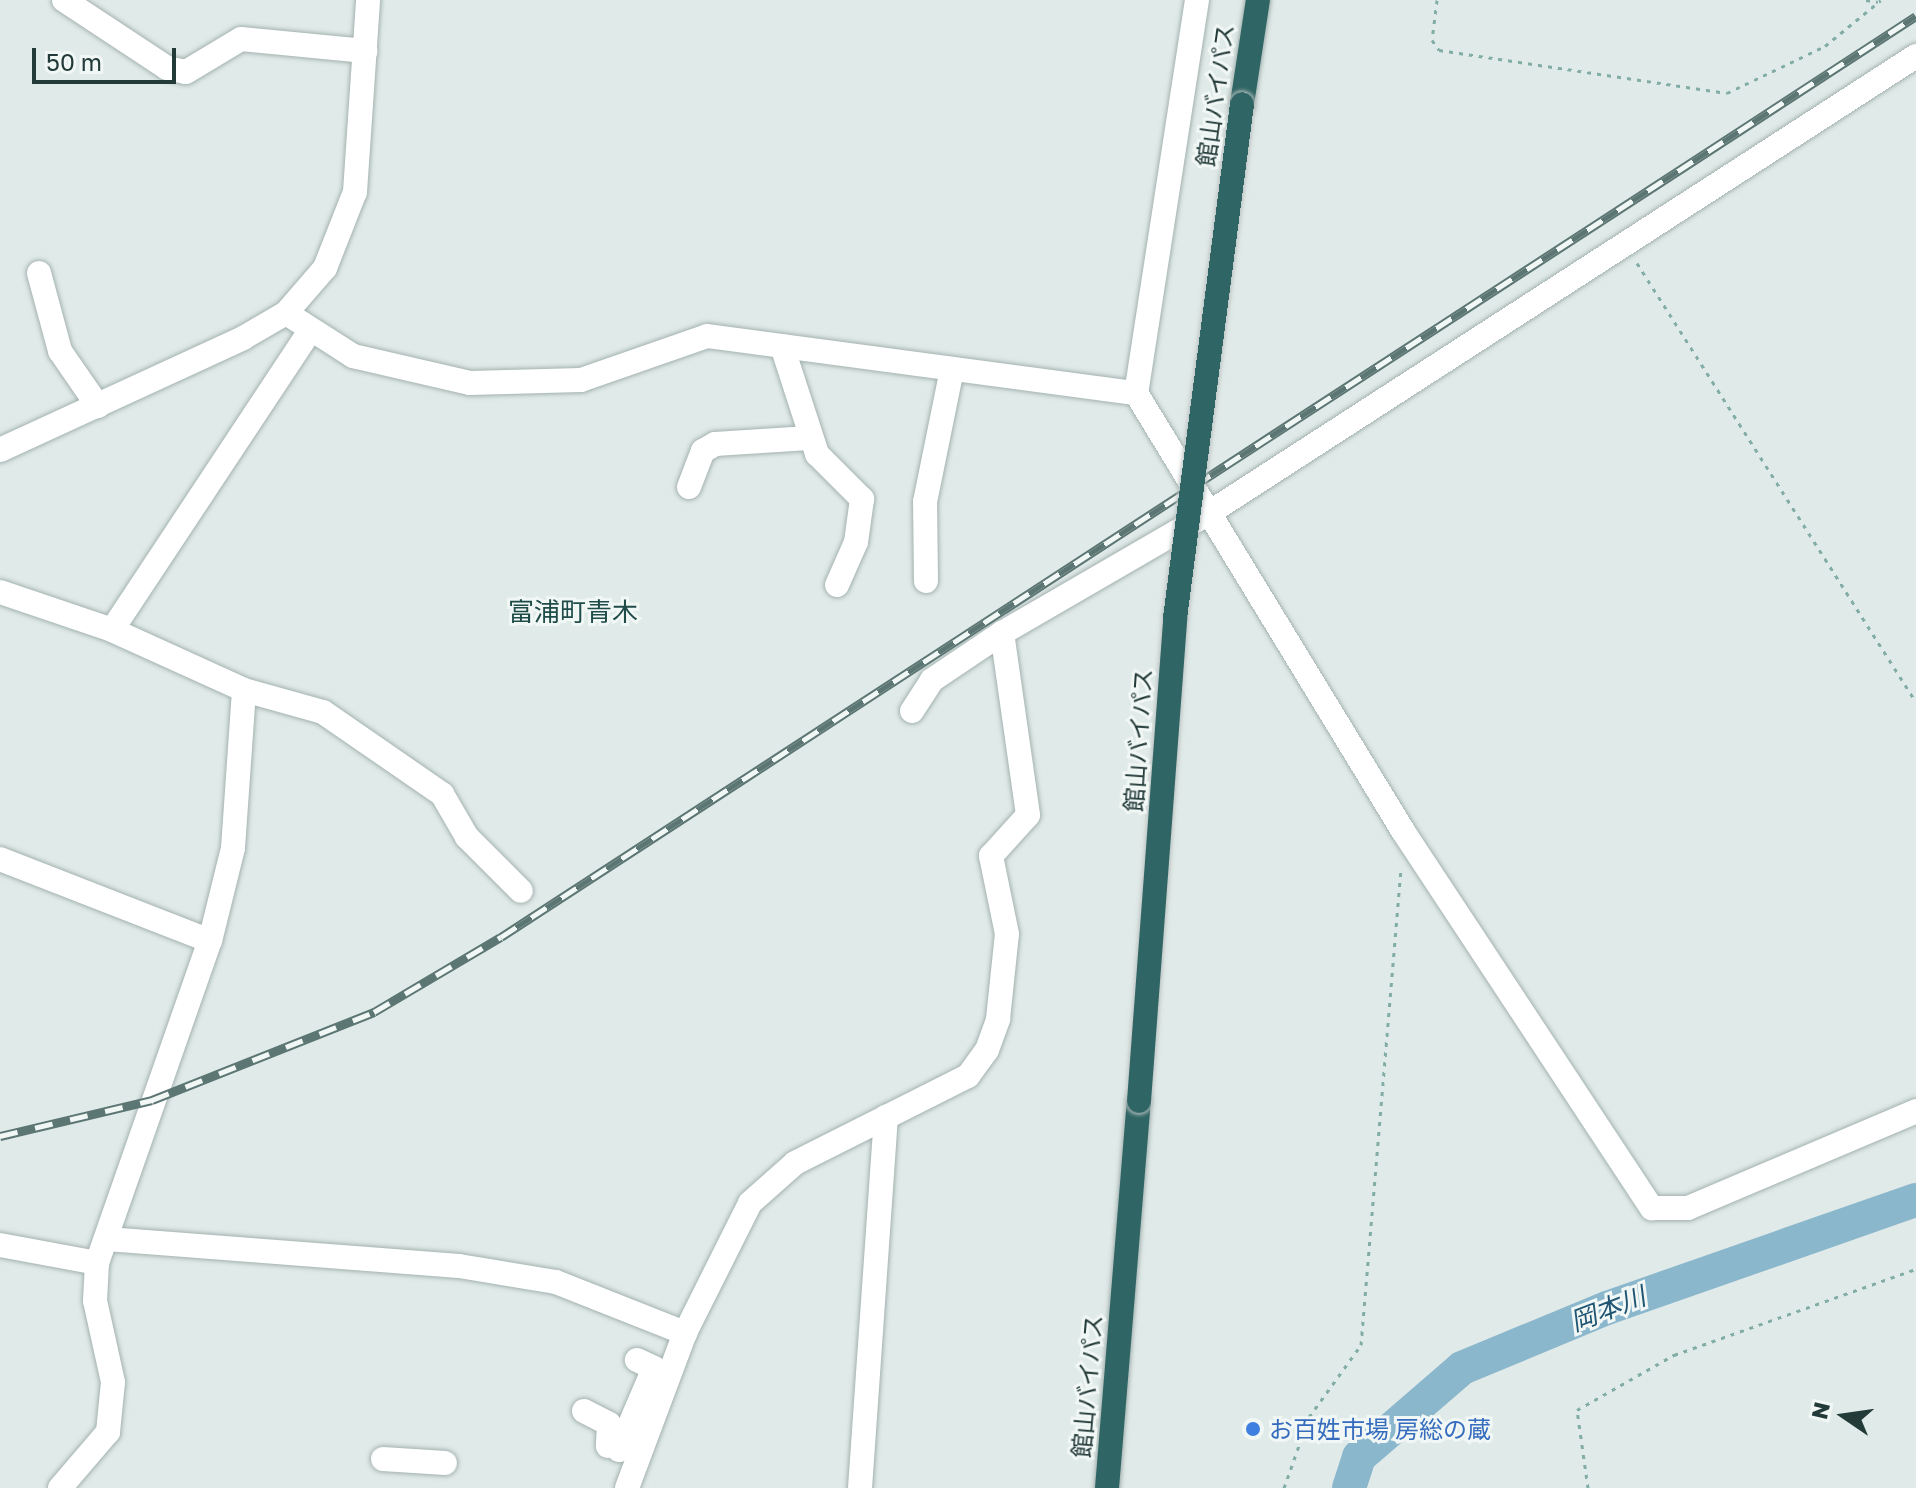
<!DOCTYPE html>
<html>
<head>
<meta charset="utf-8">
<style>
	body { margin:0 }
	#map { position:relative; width:1916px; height:1488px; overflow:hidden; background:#e0eae8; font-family:"Golos Text","Noto Sans JP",sans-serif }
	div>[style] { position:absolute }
	.river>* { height:34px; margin:-17px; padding:0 17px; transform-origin:17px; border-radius:17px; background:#8bb7cd }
	.path>* { height:3px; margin-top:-1.5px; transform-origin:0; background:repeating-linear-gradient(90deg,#82ada7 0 4px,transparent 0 10px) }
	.roads { filter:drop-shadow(0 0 2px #a3b2b0) drop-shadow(0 0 2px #a3b2b0) }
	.minor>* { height:24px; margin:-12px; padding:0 12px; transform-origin:12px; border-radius:12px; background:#fff }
	.highway>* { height:24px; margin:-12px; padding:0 12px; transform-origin:12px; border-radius:12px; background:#2f6564 }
	.rail>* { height:9px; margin-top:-4.5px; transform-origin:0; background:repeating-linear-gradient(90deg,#f1f7f5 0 18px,#5c7674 0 36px); box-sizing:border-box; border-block:2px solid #5c7674 }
	.bridges { filter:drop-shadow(0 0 2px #bdc4c3) drop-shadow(0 0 2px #bdc4c3) }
	.highway-bridge>* { height:24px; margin:-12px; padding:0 12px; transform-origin:12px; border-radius:12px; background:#2f6564 }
	.dots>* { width:22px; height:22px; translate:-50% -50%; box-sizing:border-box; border:4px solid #f1f7f5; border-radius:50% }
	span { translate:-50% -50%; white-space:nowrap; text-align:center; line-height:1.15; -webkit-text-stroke:6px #f1f7f5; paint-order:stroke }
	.street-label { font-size:24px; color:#223a38 }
	.shop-label { font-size:24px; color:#366cbe }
	.left { translate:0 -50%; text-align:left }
	.neighbourhood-label { font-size:26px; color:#1f4b48 }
	.water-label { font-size:26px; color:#1f5573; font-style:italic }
	.north { position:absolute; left:1804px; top:1376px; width:80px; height:80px; -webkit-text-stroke:6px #f1f7f5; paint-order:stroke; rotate:283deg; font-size:22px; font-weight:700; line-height:32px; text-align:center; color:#223a38 }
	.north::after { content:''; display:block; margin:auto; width:28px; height:36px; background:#223a38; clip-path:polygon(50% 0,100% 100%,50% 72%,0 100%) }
	.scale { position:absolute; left:32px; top:48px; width:144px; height:36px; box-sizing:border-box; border:4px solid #223a38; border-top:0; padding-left:10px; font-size:24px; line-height:28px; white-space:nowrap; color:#223a38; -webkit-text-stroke:6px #f1f7f5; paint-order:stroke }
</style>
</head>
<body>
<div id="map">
	<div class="river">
		<i style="left:1349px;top:1488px;width:33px;rotate:-72deg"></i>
		<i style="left:1359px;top:1457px;width:136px;rotate:-40.8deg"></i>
		<i style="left:1462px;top:1368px;width:157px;rotate:-22.5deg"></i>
		<i style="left:1607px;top:1308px;width:327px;rotate:-19.3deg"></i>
	</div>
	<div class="path">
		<i style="left:1437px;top:0;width:40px;rotate:97.1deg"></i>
		<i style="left:1432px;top:40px;width:12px;rotate:55deg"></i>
		<i style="left:1439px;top:50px;width:291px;rotate:8.5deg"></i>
		<i style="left:1727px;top:93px;width:109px;rotate:-25.6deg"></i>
		<i style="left:1825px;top:46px;width:72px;rotate:-39.4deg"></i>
		<i style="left:1866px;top:0;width:12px;rotate:9deg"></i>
		<i style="left:1637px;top:263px;width:520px;rotate:57.56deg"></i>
		<i style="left:1284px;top:1488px;width:75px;rotate:-70.6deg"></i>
		<i style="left:1309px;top:1417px;width:89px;rotate:-54.2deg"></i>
		<i style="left:1361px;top:1345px;width:480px;rotate:-85.2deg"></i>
		<i style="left:1588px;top:1488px;width:79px;rotate:-98deg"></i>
		<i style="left:1577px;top:1410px;width:112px;rotate:-29.6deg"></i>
		<i style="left:1674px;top:1355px;width:257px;rotate:-19.6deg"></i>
	</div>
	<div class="roads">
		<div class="minor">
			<i style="left:64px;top:0;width:123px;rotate:33.4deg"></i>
			<i style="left:167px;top:68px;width:19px;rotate:12deg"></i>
			<i style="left:186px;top:72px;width:64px;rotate:-31deg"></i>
			<i style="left:241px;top:39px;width:125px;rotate:5.5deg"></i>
			<i style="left:1197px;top:0;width:398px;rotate:98.8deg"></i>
			<i style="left:1136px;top:393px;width:513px;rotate:58.63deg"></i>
			<i style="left:1403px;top:831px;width:452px;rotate:56.6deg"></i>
			<i style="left:1652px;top:1208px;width:36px"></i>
			<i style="left:1688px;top:1208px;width:248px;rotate:-23deg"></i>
			<i style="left:39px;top:273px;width:81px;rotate:74.9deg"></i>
			<i style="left:60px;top:351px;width:67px;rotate:55.4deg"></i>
			<i style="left:286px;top:313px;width:80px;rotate:32.7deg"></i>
			<i style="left:353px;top:356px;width:120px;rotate:13deg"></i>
			<i style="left:470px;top:383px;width:111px;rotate:-1.5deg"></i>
			<i style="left:581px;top:380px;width:133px;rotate:-19.2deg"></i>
			<i style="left:707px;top:336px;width:433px;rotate:7.6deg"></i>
			<i style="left:782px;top:346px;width:114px;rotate:72deg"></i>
			<i style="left:817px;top:454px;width:64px;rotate:45deg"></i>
			<i style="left:862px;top:499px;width:43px;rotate:97.9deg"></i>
			<i style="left:856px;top:542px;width:47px;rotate:113.8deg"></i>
			<i style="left:0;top:450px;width:268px;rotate:-24.7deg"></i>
			<i style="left:243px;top:338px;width:50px;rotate:-30.2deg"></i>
			<i style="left:286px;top:313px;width:60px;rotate:-49.1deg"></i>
			<i style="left:325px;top:268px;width:82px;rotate:-68.5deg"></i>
			<i style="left:355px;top:192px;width:192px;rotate:-86.1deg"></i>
			<i style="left:689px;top:487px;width:39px;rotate:-69deg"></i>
			<i style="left:703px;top:451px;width:14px;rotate:-30deg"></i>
			<i style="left:715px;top:444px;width:94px;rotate:-3.7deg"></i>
			<i style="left:926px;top:581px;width:79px;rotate:-90.7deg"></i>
			<i style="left:925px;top:502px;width:136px;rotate:-78.5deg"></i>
			<i style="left:0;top:592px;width:118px;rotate:18.7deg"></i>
			<i style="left:112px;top:630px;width:145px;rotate:24.4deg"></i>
			<i style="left:244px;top:690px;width:82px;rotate:15.6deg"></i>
			<i style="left:323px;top:712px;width:145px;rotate:34.6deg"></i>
			<i style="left:442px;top:794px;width:50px;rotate:59.8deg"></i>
			<i style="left:467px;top:837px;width:76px;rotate:45deg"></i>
			<i style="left:112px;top:630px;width:355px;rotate:-56.5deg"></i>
			<i style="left:912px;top:711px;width:37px;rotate:-57deg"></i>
			<i style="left:932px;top:680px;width:84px;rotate:-33.9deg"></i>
			<i style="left:1002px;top:633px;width:239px;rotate:-30.1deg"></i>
			<i style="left:1209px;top:513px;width:842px;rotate:-32.88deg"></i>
			<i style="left:0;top:859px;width:225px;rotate:21.3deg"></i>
			<i style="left:107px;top:1239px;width:353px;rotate:4.4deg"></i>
			<i style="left:459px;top:1266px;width:98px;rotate:9.4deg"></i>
			<i style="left:556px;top:1282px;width:139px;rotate:21.6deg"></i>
			<i style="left:0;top:1245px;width:99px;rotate:10.5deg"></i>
			<i style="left:584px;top:1411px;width:28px;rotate:27deg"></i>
			<i style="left:609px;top:1424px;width:22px;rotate:93deg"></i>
			<i style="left:619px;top:1450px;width:89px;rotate:-66.9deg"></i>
			<i style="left:654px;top:1368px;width:19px;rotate:-155deg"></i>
			<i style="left:383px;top:1459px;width:62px;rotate:3.7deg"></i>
			<i style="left:60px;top:1488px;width:74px;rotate:-49.4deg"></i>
			<i style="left:108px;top:1432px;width:50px;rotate:-84.3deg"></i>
			<i style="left:113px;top:1382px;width:83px;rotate:-102.5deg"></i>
			<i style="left:95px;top:1301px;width:38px;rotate:-87deg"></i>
			<i style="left:97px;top:1263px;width:341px;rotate:-70.7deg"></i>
			<i style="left:210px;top:941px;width:96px;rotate:-76.1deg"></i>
			<i style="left:233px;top:848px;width:158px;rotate:-86deg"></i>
			<i style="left:627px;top:1488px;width:165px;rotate:-69.5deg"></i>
			<i style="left:685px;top:1333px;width:145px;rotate:-63.4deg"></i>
			<i style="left:750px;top:1203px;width:60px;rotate:-41.6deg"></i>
			<i style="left:795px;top:1163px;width:194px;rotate:-26.7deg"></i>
			<i style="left:968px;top:1076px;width:32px;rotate:-54deg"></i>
			<i style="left:987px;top:1050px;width:33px;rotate:-70deg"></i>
			<i style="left:998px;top:1019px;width:85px;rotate:-84deg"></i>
			<i style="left:1007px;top:934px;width:80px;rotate:-101.6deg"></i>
			<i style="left:991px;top:856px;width:55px;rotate:-47.9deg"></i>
			<i style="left:1028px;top:815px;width:184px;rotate:-98.1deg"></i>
			<i style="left:860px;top:1488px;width:372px;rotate:-86deg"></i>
		</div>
		<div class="highway">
			<i style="left:1242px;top:104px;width:105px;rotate:-81.3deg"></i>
			<i style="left:1107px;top:1488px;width:388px;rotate:-85.3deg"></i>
		</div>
	</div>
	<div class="rail">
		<i style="left:0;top:1136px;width:156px;rotate:-13.3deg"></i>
		<i style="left:152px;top:1100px;width:239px;rotate:-21.6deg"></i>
		<i style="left:374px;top:1012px;width:147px;rotate:-30.6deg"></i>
		<i style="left:501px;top:937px;width:1688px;rotate:-33.06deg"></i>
	</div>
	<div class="bridges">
		<div class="highway-bridge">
			<i style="left:1139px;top:1101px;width:484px;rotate:-85.7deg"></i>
			<i style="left:1175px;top:618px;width:518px;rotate:-82.57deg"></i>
		</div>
	</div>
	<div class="dots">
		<i style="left:1253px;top:1429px;background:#3f7fe0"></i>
	</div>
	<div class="street-label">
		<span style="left:1215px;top:95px;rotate:-82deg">館山バイパス</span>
		<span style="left:1138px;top:740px;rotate:-86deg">館山バイパス</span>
		<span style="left:1087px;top:1386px;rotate:-85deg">館山バイパス</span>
	</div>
	<div class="shop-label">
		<span class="left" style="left:1269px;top:1429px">お百姓市場 房総の蔵</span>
	</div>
	<div class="neighbourhood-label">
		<span style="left:573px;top:612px">富浦町青木</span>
	</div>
	<div class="water-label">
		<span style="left:1608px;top:1309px;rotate:-21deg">岡本川</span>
	</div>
	<div class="north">N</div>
	<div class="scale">50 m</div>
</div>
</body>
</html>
